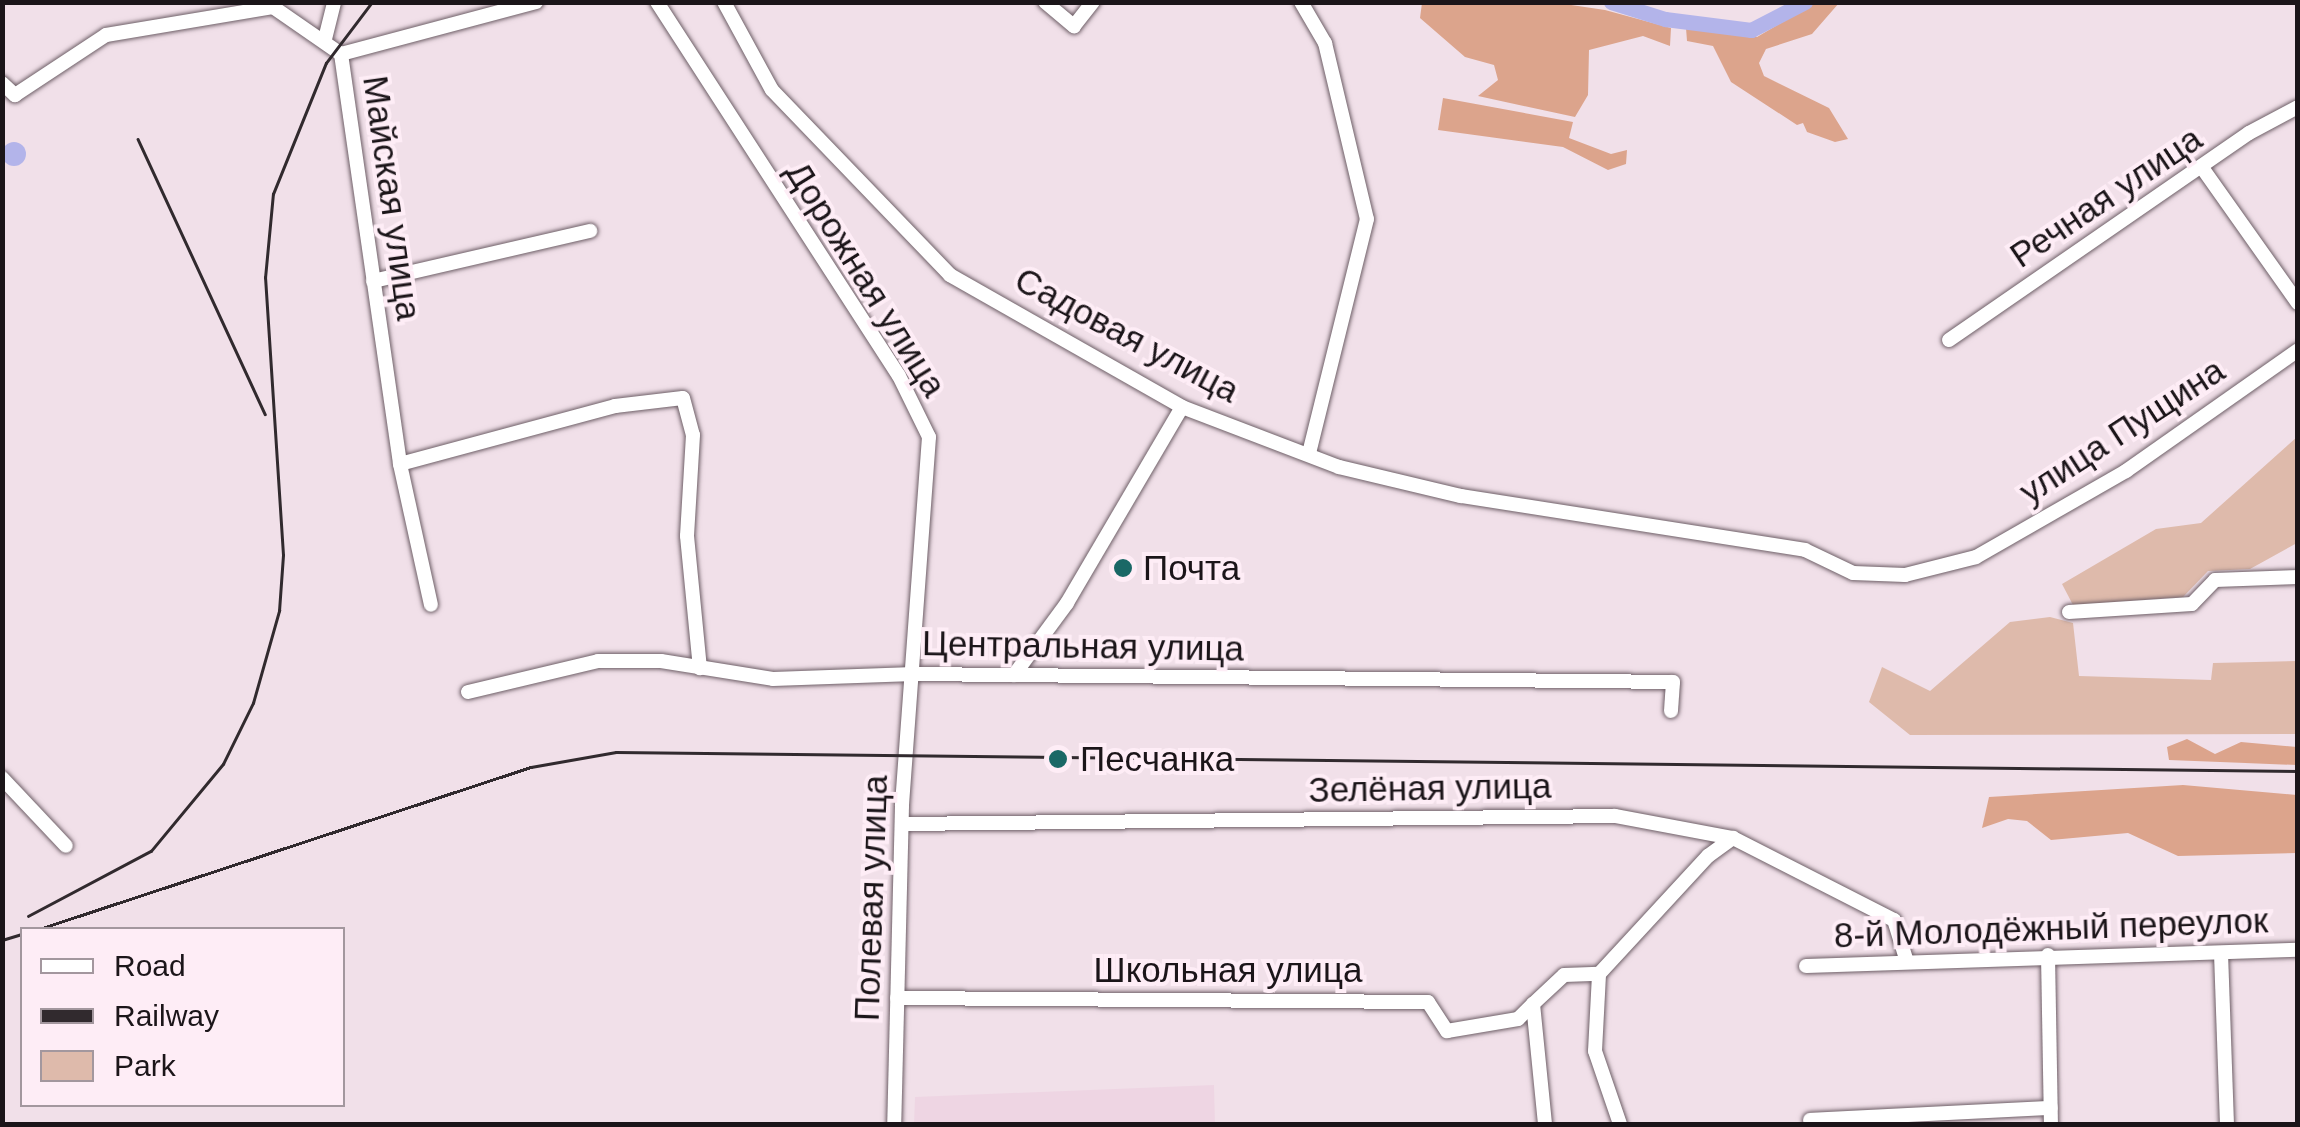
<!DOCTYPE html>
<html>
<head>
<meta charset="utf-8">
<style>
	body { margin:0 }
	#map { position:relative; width:2300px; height:1127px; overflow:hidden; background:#f1e0e9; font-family:Helvetica,sans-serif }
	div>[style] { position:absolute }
	.built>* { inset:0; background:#eed5e3 }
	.green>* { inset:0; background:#debaab }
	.forest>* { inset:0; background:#dca48c }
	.water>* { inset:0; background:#b3b4ea }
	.round { border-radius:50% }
	.river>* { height:15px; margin:-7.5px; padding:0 7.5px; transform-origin:7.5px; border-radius:7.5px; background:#b3b4ea }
	.roads { filter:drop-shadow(0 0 2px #6e5f67) drop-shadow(0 0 2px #6e5f67) }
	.minor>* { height:14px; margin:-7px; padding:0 7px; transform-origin:7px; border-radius:7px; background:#fff }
	.rail>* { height:2.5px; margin:-1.25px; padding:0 1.25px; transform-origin:1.25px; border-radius:1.25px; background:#312a2e }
	.dots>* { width:28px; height:28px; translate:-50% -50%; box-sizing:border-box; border:5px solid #feedf6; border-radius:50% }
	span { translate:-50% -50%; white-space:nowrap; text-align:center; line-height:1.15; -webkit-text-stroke:8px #feedf6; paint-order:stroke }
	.street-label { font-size:35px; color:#1b1519 }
	.poi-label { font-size:35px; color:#1b1519 }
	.left { translate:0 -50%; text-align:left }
	.frame { position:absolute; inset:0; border:5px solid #1b1519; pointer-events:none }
	.legend { position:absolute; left:20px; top:927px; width:325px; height:180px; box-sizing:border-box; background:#feedf6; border:2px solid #a3979e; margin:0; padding:12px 18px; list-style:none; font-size:30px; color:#1b1519 }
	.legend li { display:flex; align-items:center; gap:20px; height:50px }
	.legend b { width:50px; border:2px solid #a3979e }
</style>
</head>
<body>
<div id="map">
	<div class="built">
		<i style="clip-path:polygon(1214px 1085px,1215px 1124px,914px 1124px,915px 1097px)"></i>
	</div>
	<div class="green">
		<i style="clip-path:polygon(2297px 437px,2297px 543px,2250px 569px,2208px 571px,2183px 597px,2073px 605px,2062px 584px,2156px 529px,2201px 523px)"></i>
		<i style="clip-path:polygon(2050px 617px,2073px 623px,2079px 676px,2211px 680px,2213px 663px,2297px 661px,2297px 734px,1910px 735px,1869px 702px,1882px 667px,1930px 691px,2010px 622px)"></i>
	</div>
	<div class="forest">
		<i style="clip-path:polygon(1422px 3px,1551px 2px,1605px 10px,1671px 28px,1670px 46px,1643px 36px,1589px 50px,1588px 95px,1575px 117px,1478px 96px,1498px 80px,1494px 65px,1465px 57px,1420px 18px)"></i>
		<i style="clip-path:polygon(1815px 3px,1839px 3px,1812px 34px,1766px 49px,1759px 63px,1764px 76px,1829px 108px,1848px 139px,1835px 142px,1807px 132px,1803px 123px,1797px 125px,1731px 82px,1713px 46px,1687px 41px,1686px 28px,1757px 37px)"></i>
		<i style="clip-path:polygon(1443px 98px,1573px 122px,1569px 138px,1611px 154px,1627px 150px,1626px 164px,1608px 170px,1563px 147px,1438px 130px)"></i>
		<i style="clip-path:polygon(2187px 739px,2215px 754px,2241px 742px,2297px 747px,2297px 765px,2169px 760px,2167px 747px)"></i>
		<i style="clip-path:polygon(2183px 785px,2297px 795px,2297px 853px,2178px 856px,2128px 833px,2051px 840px,2027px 821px,2008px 819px,1982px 828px,1989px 797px)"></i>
	</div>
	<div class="water">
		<i class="round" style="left:2px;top:142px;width:24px;height:24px"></i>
	</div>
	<div class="river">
		<i style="left:1611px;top:2px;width:57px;rotate:17.5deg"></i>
		<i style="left:1665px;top:19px;width:87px;rotate:7.3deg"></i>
		<i style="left:1751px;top:30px;width:61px;rotate:-27.4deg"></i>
	</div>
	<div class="roads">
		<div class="minor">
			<i style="left:657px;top:2px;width:445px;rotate:57.1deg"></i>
			<i style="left:899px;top:376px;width:68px;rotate:63.8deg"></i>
			<i style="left:929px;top:437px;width:370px;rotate:94.2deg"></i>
			<i style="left:902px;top:806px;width:318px;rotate:91.4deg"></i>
			<i style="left:724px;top:2px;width:100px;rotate:61.4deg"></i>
			<i style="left:772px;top:90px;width:257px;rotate:46.1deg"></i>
			<i style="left:950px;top:275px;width:267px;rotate:29.6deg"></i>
			<i style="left:1182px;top:407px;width:168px;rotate:20.9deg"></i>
			<i style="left:1339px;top:467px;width:125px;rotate:13.4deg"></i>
			<i style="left:1461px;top:496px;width:348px;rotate:8.9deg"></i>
			<i style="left:1805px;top:550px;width:53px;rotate:25.6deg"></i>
			<i style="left:1853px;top:573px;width:52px;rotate:2.2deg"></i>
			<i style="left:1905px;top:575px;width:73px;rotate:-14.2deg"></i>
			<i style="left:1976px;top:557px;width:173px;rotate:-29.8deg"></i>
			<i style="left:2126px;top:471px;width:210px;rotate:-35.1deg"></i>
			<i style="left:1045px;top:2px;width:38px;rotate:40deg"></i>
			<i style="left:1074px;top:26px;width:31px;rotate:-52deg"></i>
			<i style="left:1301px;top:2px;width:48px;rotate:59.7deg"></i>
			<i style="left:1325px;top:43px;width:181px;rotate:76.6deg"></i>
			<i style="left:1367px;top:219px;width:242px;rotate:103.9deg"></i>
			<i style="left:325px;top:39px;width:38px;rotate:-76deg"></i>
			<i style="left:341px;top:54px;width:202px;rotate:-14.9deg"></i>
			<i style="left:2px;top:83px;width:18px;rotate:43deg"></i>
			<i style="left:15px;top:95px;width:109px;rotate:-33.4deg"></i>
			<i style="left:106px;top:35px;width:169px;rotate:-9.5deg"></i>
			<i style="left:273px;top:7px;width:83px;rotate:34.7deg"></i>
			<i style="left:341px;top:54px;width:414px;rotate:81.8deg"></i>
			<i style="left:400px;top:464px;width:144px;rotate:77.6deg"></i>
			<i style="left:2203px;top:169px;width:164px;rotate:54.7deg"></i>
			<i style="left:373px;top:281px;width:223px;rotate:-13deg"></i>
			<i style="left:1949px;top:340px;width:364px;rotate:-34.6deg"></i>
			<i style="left:2249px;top:133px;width:55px;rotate:-28deg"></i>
			<i style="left:400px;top:464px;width:223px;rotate:-15.1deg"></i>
			<i style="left:615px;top:406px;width:68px;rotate:-6.7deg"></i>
			<i style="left:683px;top:398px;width:38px;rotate:75deg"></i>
			<i style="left:693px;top:435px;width:101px;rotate:93.4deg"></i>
			<i style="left:687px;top:536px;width:133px;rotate:84.4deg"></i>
			<i style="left:2069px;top:612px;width:123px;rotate:-3.7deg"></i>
			<i style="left:2192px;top:604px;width:33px;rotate:-46deg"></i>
			<i style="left:2215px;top:580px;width:83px;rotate:-2.1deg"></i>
			<i style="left:1014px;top:675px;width:89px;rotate:-53.6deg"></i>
			<i style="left:1067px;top:603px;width:227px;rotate:-59.6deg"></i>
			<i style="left:468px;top:692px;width:134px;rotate:-13.4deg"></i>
			<i style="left:598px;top:661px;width:63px"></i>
			<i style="left:661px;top:661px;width:113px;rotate:9.1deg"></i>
			<i style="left:773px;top:679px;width:141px;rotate:-2deg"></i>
			<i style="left:914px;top:674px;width:759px;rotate:0.6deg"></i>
			<i style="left:1673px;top:682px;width:29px;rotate:94deg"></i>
			<i style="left:2px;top:778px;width:93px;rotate:46.7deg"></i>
			<i style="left:902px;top:824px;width:713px;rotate:-0.64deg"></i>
			<i style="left:1615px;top:816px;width:120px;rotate:10.6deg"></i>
			<i style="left:1733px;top:838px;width:181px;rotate:27deg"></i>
			<i style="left:1894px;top:920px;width:44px;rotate:72.8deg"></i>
			<i style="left:2221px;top:953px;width:171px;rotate:88deg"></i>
			<i style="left:2048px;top:955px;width:169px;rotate:89deg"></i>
			<i style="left:1806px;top:966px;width:492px;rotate:-1.9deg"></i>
			<i style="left:897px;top:998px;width:531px;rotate:0.43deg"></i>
			<i style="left:1428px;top:1002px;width:35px;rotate:57deg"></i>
			<i style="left:1447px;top:1031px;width:72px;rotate:-9.6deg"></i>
			<i style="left:1518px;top:1019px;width:21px;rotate:-45deg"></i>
			<i style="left:1810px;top:1120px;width:241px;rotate:-2.9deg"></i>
			<i style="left:1545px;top:1124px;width:121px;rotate:-95.7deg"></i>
			<i style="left:1533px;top:1004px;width:42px;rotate:-43.1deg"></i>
			<i style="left:1564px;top:975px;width:35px;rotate:-2deg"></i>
			<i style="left:1620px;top:1124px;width:77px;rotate:-108.9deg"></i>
			<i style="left:1595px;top:1051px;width:77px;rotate:-87deg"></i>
			<i style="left:1599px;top:974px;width:161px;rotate:-47.3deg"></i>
			<i style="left:1708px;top:856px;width:31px;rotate:-36deg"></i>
		</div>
	</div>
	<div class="rail">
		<i style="left:138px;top:139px;width:303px;rotate:65.2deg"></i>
		<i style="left:28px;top:916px;width:139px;rotate:-27.9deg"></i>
		<i style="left:151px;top:851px;width:113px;rotate:-50.4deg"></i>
		<i style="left:223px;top:764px;width:68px;rotate:-63.8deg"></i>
		<i style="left:253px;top:703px;width:96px;rotate:-74.2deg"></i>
		<i style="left:279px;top:611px;width:56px;rotate:-85.9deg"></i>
		<i style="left:283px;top:555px;width:278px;rotate:-93.7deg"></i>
		<i style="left:265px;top:278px;width:84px;rotate:-84.6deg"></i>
		<i style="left:273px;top:194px;width:141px;rotate:-68deg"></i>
		<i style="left:326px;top:63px;width:76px;rotate:-53deg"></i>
		<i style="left:36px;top:930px;width:521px;rotate:-18.23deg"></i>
		<i style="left:531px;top:767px;width:86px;rotate:-10deg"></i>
		<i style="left:616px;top:752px;width:1682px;rotate:0.65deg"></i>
		<i style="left:2px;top:940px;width:21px;rotate:-17deg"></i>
	</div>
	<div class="dots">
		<i style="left:1123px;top:568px;background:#1a6866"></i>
		<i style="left:1058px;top:759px;background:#1a6866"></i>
	</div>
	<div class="street-label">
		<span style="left:2106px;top:197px;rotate:-34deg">Речная улица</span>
		<span style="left:392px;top:198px;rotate:82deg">Майская улица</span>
		<span style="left:866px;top:279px;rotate:58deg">Дорожная улица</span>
		<span style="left:1127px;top:335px;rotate:28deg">Садовая улица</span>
		<span style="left:2122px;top:431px;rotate:-33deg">улица Пущина</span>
		<span style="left:1083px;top:646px;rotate:1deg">Центральная улица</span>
		<span style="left:1430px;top:788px;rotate:-1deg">Зелёная улица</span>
		<span style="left:871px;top:898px;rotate:-88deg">Полевая улица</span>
		<span style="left:2051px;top:928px;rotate:-2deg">8-й Молодёжный переулок</span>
		<span style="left:1228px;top:970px">Школьная улица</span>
	</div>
	<div class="poi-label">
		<span class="left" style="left:1143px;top:568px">Почта</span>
		<span class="left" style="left:1080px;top:759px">Песчанка</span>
	</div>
	<div class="frame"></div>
	<ul class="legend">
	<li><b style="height:12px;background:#fff"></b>Road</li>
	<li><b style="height:12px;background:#312a2e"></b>Railway</li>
	<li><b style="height:28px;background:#debaab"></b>Park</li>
	</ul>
</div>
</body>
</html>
